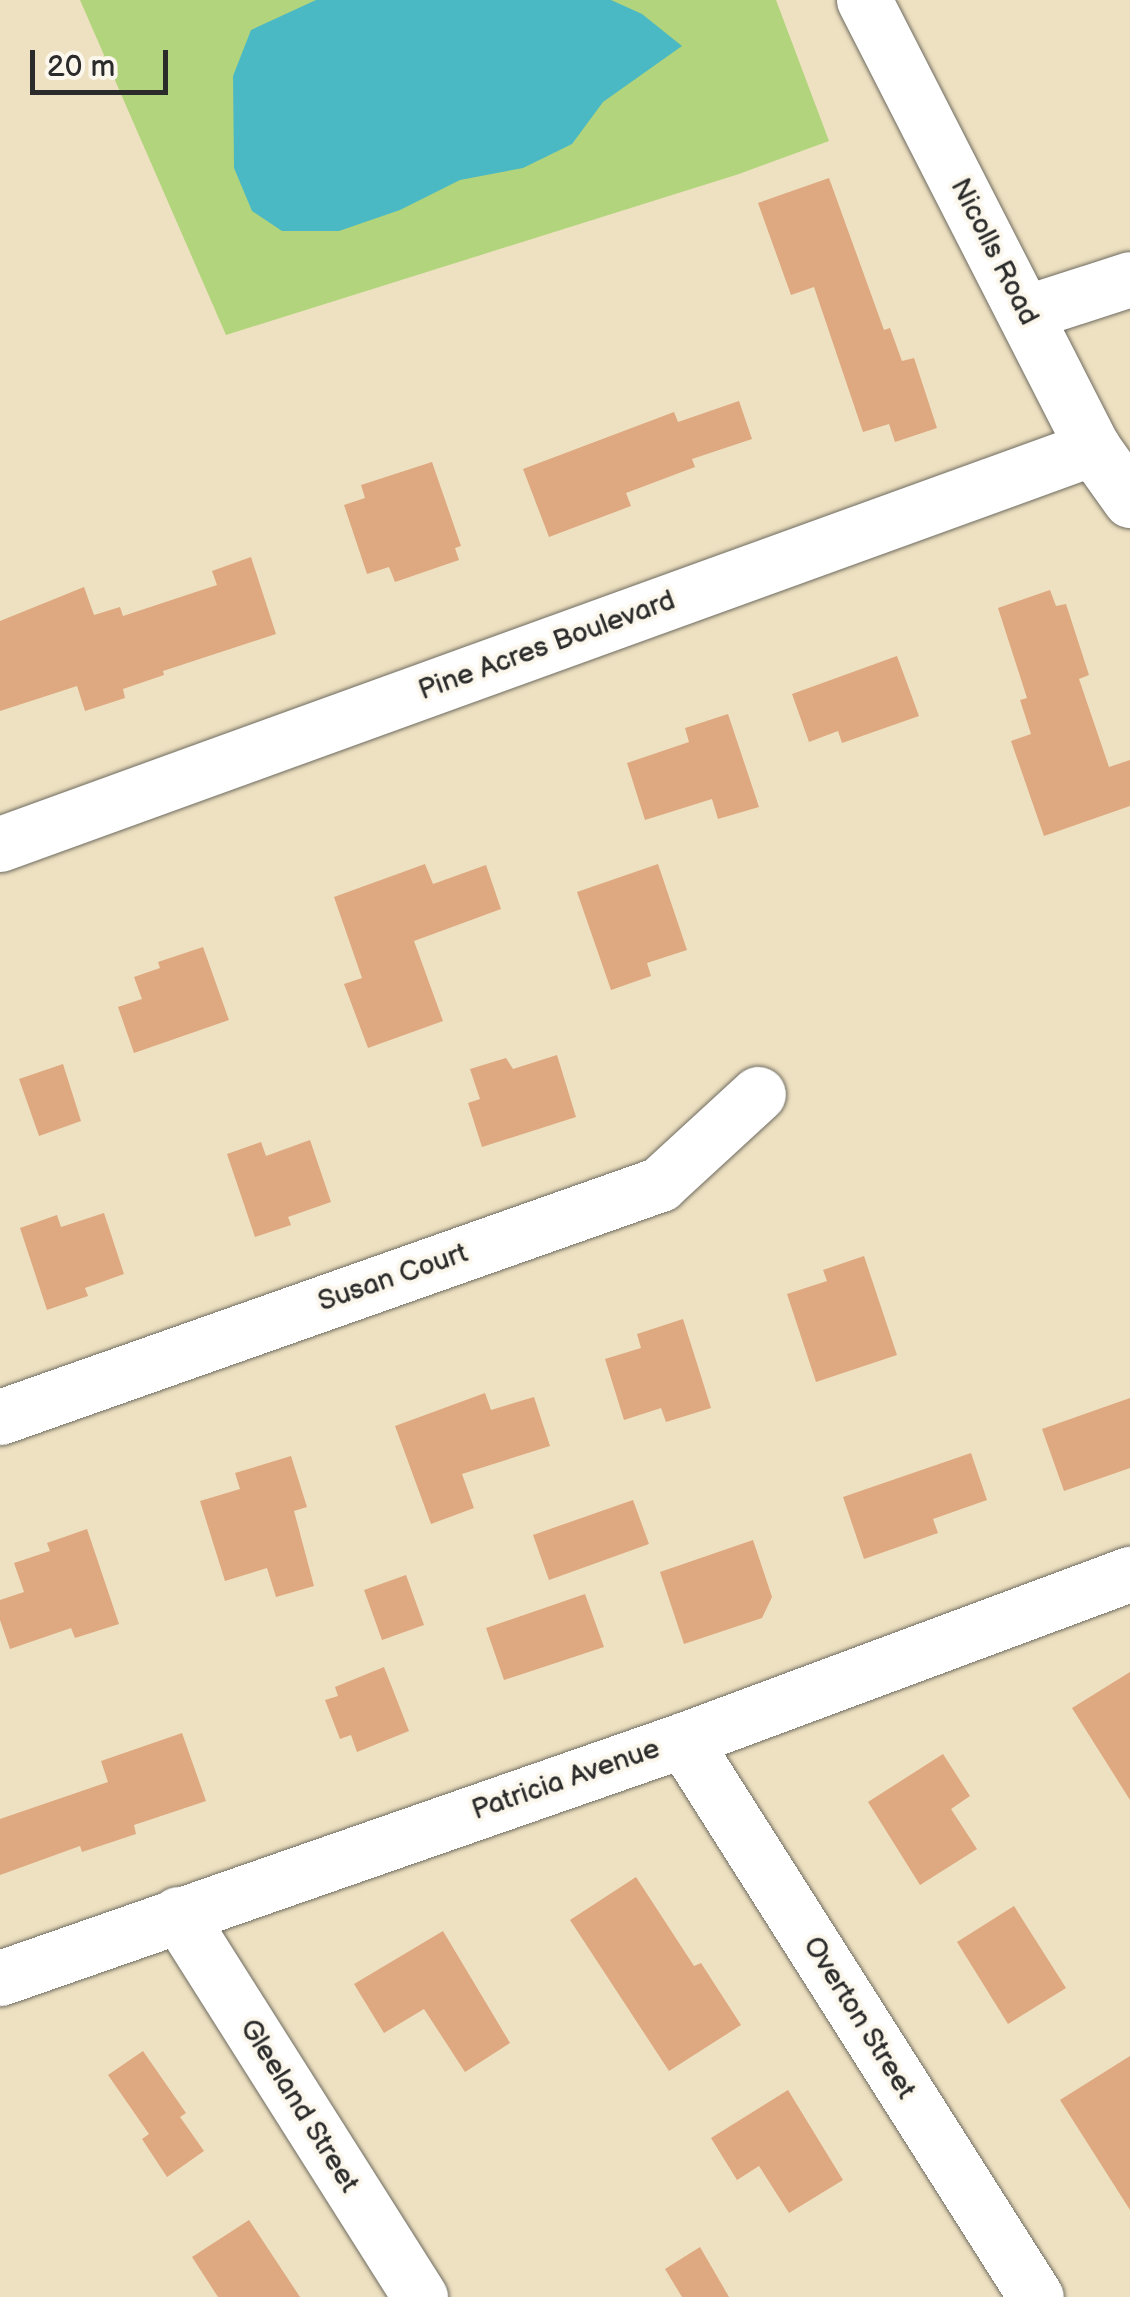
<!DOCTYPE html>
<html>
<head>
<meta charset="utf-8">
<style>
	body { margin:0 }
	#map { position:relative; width:1130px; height:2297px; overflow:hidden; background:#eee1c1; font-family:"Balsamiq Sans",sans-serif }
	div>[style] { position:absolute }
	.green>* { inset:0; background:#b2d47c }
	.water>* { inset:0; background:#4bb9c4 }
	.building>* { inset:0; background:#dea880 }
	.roads { filter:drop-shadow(0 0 2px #6f6b60) drop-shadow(0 0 2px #6f6b60) }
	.minor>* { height:55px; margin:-27.5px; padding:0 27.5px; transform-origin:27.5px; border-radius:27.5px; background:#fff }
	span { translate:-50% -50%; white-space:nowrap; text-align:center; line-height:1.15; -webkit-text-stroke:8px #fbf7ec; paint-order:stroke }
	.street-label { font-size:28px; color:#2b2b2b }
	.scale { position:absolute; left:30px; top:50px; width:138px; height:45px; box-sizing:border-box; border:5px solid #2b2b2b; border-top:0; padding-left:12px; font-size:30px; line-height:35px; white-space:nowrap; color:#2b2b2b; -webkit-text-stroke:8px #fbf7ec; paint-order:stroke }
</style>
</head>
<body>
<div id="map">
	<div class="green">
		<i style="clip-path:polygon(80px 0,776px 0,829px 141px,739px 174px,226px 335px)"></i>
	</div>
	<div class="water">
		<i style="clip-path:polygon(316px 0,611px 0,642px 14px,682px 46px,603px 102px,572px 144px,523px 168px,460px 180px,400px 210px,339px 231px,282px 231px,252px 211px,234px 168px,233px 76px,251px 30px)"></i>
	</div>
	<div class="building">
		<i style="clip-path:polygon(829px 178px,884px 330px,890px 328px,902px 361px,914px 358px,937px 428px,895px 442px,889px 424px,863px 432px,814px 287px,791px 295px,758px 203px)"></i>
		<i style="clip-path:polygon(739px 401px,752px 439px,692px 459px,695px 467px,626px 493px,631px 506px,549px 537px,523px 469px,674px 412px,678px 422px)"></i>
		<i style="clip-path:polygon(432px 462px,461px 546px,455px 548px,459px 560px,395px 582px,389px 567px,367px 574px,344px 505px,365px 498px,361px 485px)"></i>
		<i style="clip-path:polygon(251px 557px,276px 634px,163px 671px,164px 675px,123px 689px,125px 698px,85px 711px,77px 686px,0 711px,0 621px,84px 587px,94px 615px,120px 607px,123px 616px,217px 585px,212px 571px)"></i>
		<i style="clip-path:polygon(1050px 590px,1056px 606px,1066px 604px,1089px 675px,1079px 679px,1109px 767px,1130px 760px,1130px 806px,1044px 836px,1011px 741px,1031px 734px,1020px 700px,1027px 698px,998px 608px)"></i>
		<i style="clip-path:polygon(897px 656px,919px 716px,842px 743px,838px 731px,809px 742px,792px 694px)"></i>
		<i style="clip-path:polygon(728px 714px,759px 807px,718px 819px,712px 799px,645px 820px,627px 763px,689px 742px,685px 728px)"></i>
		<i style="clip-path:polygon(425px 864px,433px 884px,486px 865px,501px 909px,414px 941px,443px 1021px,368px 1048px,344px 984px,362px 978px,334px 897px)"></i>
		<i style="clip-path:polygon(658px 864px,687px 950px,647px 963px,651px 976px,611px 990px,577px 892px)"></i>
		<i style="clip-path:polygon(203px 947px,229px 1020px,134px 1053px,118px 1007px,142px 999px,134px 977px,160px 968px,158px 962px)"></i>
		<i style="clip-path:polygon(557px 1055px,576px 1117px,482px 1147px,468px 1103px,480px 1099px,470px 1069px,506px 1058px,513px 1069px)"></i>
		<i style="clip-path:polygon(63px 1064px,81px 1121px,39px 1136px,19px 1079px)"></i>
		<i style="clip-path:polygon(310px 1140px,331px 1202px,288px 1217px,291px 1225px,255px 1237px,227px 1154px,261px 1142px,266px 1156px)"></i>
		<i style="clip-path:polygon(104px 1213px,124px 1274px,85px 1288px,88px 1296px,47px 1310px,20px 1228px,57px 1215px,61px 1227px)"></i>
		<i style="clip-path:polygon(864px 1256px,897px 1355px,816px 1382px,787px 1294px,827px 1281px,823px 1270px)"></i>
		<i style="clip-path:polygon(683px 1319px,711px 1408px,666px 1422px,661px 1408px,624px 1420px,605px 1359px,641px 1348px,637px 1334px)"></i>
		<i style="clip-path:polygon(485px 1393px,491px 1410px,534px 1397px,550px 1446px,462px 1474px,474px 1508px,431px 1524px,395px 1426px)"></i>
		<i style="clip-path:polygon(1130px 1398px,1130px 1468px,1064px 1491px,1042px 1429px)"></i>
		<i style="clip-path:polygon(971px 1453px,987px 1500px,933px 1519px,938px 1533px,864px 1559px,843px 1497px)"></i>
		<i style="clip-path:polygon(291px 1456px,307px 1507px,294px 1511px,314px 1586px,276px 1597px,267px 1568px,225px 1581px,200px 1501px,240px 1489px,235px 1473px)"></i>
		<i style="clip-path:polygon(633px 1500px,649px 1544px,549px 1580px,533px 1535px)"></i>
		<i style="clip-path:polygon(87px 1529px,119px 1624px,75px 1638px,71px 1628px,10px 1649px,0 1620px,0 1600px,24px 1592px,14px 1563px,50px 1551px,47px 1543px)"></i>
		<i style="clip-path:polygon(753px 1540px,772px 1597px,762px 1618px,684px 1644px,660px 1572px)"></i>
		<i style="clip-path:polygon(406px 1575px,424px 1625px,382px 1640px,364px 1590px)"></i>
		<i style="clip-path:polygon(585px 1594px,604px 1647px,504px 1680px,486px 1628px)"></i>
		<i style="clip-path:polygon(384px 1667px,409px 1731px,357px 1752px,351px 1735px,340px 1739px,325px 1700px,338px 1696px,335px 1687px)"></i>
		<i style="clip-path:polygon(1130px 1672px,1130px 1800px,1072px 1708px)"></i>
		<i style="clip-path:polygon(182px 1733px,206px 1801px,134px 1825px,136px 1834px,82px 1852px,80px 1846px,0 1875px,0 1819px,108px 1782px,101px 1761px)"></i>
		<i style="clip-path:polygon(943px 1754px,970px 1796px,951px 1809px,977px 1849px,920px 1885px,868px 1802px)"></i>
		<i style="clip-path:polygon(636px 1877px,694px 1966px,701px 1963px,741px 2025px,669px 2071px,570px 1920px)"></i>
		<i style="clip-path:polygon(1014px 1906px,1066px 1988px,1008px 2024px,957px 1942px)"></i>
		<i style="clip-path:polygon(443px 1931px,510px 2043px,465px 2072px,424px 2009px,384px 2033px,354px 1984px)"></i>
		<i style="clip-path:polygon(143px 2051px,186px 2113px,180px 2117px,204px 2151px,167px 2177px,142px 2139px,149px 2134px,108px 2075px)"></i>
		<i style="clip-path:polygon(1130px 2056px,1130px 2210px,1060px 2100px)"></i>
		<i style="clip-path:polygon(788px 2090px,843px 2180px,789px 2213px,759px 2166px,737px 2180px,711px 2138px)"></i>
		<i style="clip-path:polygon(249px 2220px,300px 2297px,218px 2297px,192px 2257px)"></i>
		<i style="clip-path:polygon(700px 2247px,729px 2297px,682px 2297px,665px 2269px)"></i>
	</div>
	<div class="roads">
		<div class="minor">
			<i style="left:864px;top:0;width:503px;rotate:62.93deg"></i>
			<i style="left:1093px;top:448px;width:64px;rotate:54.6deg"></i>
			<i style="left:1025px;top:313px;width:110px;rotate:-17.9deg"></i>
			<i style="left:0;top:844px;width:1163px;rotate:-19.92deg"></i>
			<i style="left:0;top:1417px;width:700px;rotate:-19.44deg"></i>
			<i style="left:660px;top:1184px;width:133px;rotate:-42.6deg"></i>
			<i style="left:683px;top:1740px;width:659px;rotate:57.64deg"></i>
			<i style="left:178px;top:1914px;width:453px;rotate:57.7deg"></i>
			<i style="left:0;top:1978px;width:723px;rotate:-19.21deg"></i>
			<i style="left:683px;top:1740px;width:477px;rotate:-20.4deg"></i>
		</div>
	</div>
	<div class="street-label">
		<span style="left:994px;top:252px;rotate:63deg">Nicolls Road</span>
		<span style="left:547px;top:646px;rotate:-20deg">Pine Acres Boulevard</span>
		<span style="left:393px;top:1278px;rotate:-19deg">Susan Court</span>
		<span style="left:566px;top:1780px;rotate:-19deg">Patricia Avenue</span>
		<span style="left:859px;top:2018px;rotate:58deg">Overton Street</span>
		<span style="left:299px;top:2106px;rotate:58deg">Gleeland Street</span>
	</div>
	<div class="scale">20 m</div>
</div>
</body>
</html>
